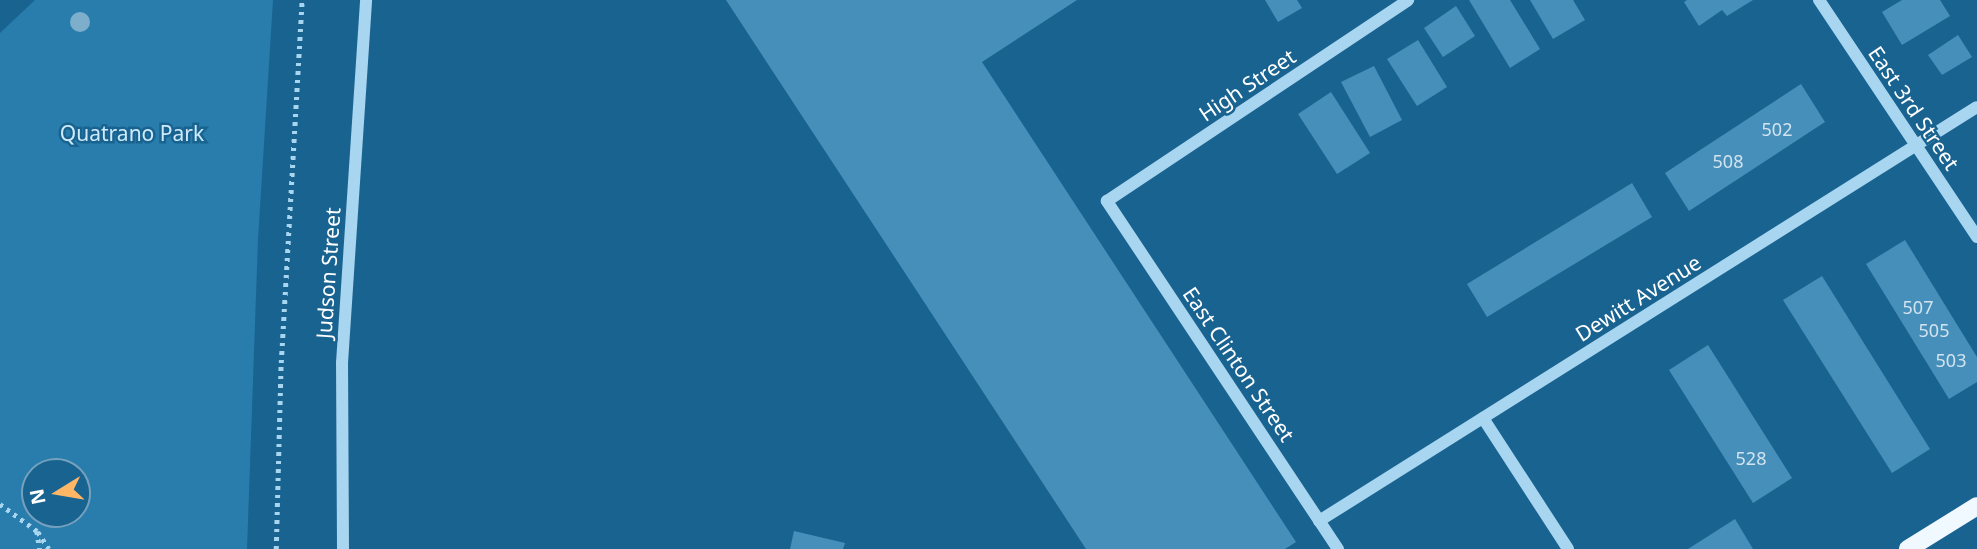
<!DOCTYPE html>
<html>
<head>
<meta charset="utf-8">
<style>
	body { margin:0 }
	#map { position:relative; width:1977px; height:549px; overflow:hidden; background:#196391; font-family:"Noto Sans",sans-serif }
	div>[style] { position:absolute }
	.green>* { inset:0; background:#297dad }
	.building>* { inset:0; background:#468fba }
	.path>* { height:4.5px; margin-top:-2.25px; transform-origin:0; background:repeating-linear-gradient(90deg,#a8d5ef 0 3.5px,transparent 0 8.5px) }
	.minor>* { height:12px; margin:-6px; padding:0 6px; transform-origin:6px; border-radius:6px; background:#a8d5ef }
	.major>* { height:18px; margin:-9px; padding:0 9px; transform-origin:9px; border-radius:9px; background:#f0f9ff }
	.trees>* { width:20px; height:20px; margin:-10px; border-radius:50%; background:#7daecb }
	span { translate:-50% -50%; white-space:nowrap; text-align:center; line-height:1.15; -webkit-text-stroke:5px #196391; paint-order:stroke }
	.number-label { font-size:18px; color:#d1e3ee }
	.number-label span { -webkit-text-stroke-width:0 }
	.street-label { font-size:21px; color:#fff }
	.park-label { font-size:21px; color:#ceebfb }
	.north { position:absolute; left:21px; top:458px; width:70px; height:70px; box-sizing:border-box; background:#196391; border:2px solid #75a1bd; border-radius:50%; rotate:259deg; font-size:19px; font-weight:700; line-height:28px; text-align:center; color:#fff }
	.north::after { content:''; display:block; margin:auto; width:24px; height:32px; background:#ffb766; clip-path:polygon(50% 0,100% 100%,50% 72%,0 100%) }
</style>
</head>
<body>
<div id="map">
	<div class="green">
		<i style="clip-path:polygon(evenodd,35px 0,273px 0,258px 239px,247px 549px,0 549px,0 33px,35px 0,35px 472px,77px 472px,77px 514px,35px 514px,35px 472px)"></i>
	</div>
	<div class="building">
		<i style="clip-path:polygon(726px 0,1077px 0,982px 62px,1296px 542px,1285px 549px,1086px 549px)"></i>
		<i style="clip-path:polygon(1265px 0,1297px 0,1302px 8px,1278px 22px)"></i>
		<i style="clip-path:polygon(1469px 0,1510px 0,1540px 49px,1510px 68px)"></i>
		<i style="clip-path:polygon(1530px 0,1573px 0,1585px 20px,1553px 39px)"></i>
		<i style="clip-path:polygon(1687px 0,1753px 0,1727px 16px,1722px 10px,1699px 26px,1684px 2px)"></i>
		<i style="clip-path:polygon(1902px 0,1940px 0,1950px 16px,1902px 45px,1882px 12px)"></i>
		<i style="clip-path:polygon(1456px 6px,1475px 36px,1443px 57px,1424px 28px)"></i>
		<i style="clip-path:polygon(1958px 35px,1972px 57px,1942px 75px,1928px 55px)"></i>
		<i style="clip-path:polygon(1418px 40px,1447px 87px,1417px 106px,1387px 59px)"></i>
		<i style="clip-path:polygon(1374px 66px,1402px 120px,1370px 137px,1341px 82px)"></i>
		<i style="clip-path:polygon(1801px 84px,1825px 122px,1689px 211px,1665px 173px)"></i>
		<i style="clip-path:polygon(1331px 92px,1370px 153px,1337px 174px,1298px 114px)"></i>
		<i style="clip-path:polygon(1632px 183px,1652px 217px,1487px 317px,1467px 284px)"></i>
		<i style="clip-path:polygon(1905px 240px,1977px 357px,1977px 382px,1949px 399px,1866px 264px)"></i>
		<i style="clip-path:polygon(1822px 276px,1930px 449px,1892px 473px,1783px 300px)"></i>
		<i style="clip-path:polygon(1708px 345px,1792px 478px,1753px 503px,1669px 370px)"></i>
		<i style="clip-path:polygon(1735px 519px,1753px 549px,1688px 549px)"></i>
		<i style="clip-path:polygon(794px 531px,845px 543px,843px 549px,790px 549px)"></i>
	</div>
	<div class="path">
		<i style="left:0;top:504px;width:46px;rotate:36.1deg"></i>
		<i style="left:37px;top:531px;width:18px;rotate:81deg"></i>
		<i style="left:38px;top:532px;width:20px;rotate:57deg"></i>
		<i style="left:276px;top:549px;width:186px;rotate:-88.5deg"></i>
		<i style="left:281px;top:363px;width:364px;rotate:-86.7deg"></i>
	</div>
	<div class="minor">
		<i style="left:1819px;top:0;width:285px;rotate:56.3deg"></i>
		<i style="left:1483px;top:418px;width:156px;rotate:57deg"></i>
		<i style="left:1319px;top:521px;width:777px;rotate:-32.18deg"></i>
		<i style="left:343px;top:549px;width:186px;rotate:-90.3deg"></i>
		<i style="left:342px;top:363px;width:364px;rotate:-86.2deg"></i>
		<i style="left:1338px;top:549px;width:418px;rotate:-123.6deg"></i>
		<i style="left:1107px;top:201px;width:362px;rotate:-33.7deg"></i>
	</div>
	<div class="major">
		<i style="left:1908px;top:549px;width:81px;rotate:-31.9deg"></i>
	</div>
	<div class="trees">
		<i style="left:80px;top:22px"></i>
	</div>
	<div class="number-label">
		<span style="left:1777px;top:129px">502</span>
		<span style="left:1728px;top:161px">508</span>
		<span style="left:1918px;top:307px">507</span>
		<span style="left:1934px;top:330px">505</span>
		<span style="left:1951px;top:360px">503</span>
		<span style="left:1751px;top:458px">528</span>
	</div>
	<div class="street-label">
		<span style="left:1247px;top:85px;rotate:-34deg">High Street</span>
		<span style="left:1914px;top:108px;rotate:56deg">East 3rd Street</span>
		<span style="left:328px;top:273px;rotate:-86deg">Judson Street</span>
		<span style="left:1638px;top:298px;rotate:-32deg">Dewitt Avenue</span>
		<span style="left:1239px;top:364px;rotate:56deg">East Clinton Street</span>
	</div>
	<div class="park-label">
		<span style="left:132px;top:133px">Quatrano Park</span>
	</div>
	<div class="north">N</div>
</div>
</body>
</html>
